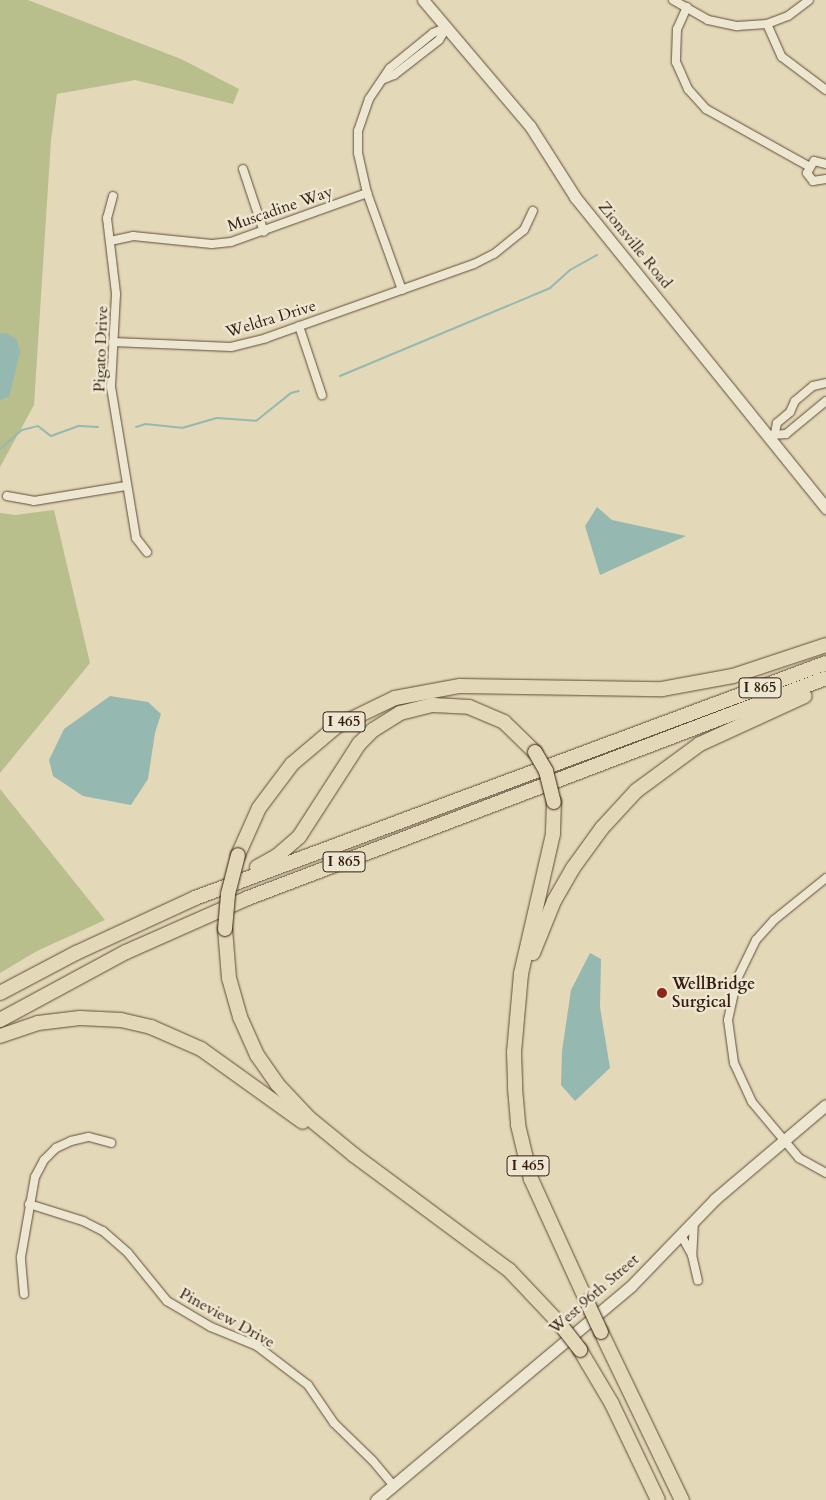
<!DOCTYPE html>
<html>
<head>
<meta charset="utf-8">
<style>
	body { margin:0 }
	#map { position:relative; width:826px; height:1500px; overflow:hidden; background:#e3d8b7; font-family:Cardo,serif }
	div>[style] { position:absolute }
	.green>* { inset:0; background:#b8be8c }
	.water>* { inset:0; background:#95b9b0 }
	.stream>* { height:2px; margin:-1px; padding:0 1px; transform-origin:1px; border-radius:1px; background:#95b9b0 }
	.roads { filter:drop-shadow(0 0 1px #604c3a) drop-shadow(0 0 1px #604c3a) }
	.street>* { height:8px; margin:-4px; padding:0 4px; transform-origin:4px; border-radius:4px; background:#ede6d0 }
	.secondary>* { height:11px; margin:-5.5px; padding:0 5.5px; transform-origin:5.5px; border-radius:5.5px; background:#ede6d0 }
	.highway>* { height:14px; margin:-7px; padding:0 7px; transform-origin:7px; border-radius:7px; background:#e3d8b7 }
	.bridges { filter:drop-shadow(0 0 1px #341d10) drop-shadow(0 0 1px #341d10) }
	.highway-bridge>* { height:14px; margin:-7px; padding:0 7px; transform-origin:7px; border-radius:7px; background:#e3d8b7 }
	.dots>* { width:14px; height:14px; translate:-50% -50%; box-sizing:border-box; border:2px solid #ede6d0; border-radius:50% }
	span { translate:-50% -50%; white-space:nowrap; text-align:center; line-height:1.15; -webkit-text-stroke:5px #ede6d0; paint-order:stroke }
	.shield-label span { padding:1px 4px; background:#ede6d0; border:1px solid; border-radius:4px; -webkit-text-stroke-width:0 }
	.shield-label { font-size:15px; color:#341d10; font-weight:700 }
	.street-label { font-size:16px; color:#341d10 }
	.poi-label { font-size:16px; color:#341d10; font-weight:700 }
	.left { translate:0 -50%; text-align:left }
</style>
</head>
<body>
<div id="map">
	<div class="green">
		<i style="clip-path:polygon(0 0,28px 0,181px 59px,239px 89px,233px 104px,135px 80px,57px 94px,51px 140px,34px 405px,0 467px)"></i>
		<i style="clip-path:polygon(54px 510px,90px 663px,0 773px,0 513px,15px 515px)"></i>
		<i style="clip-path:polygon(0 789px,105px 920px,37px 951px,0 973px)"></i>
	</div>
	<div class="water">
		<i style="clip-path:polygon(6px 333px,17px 340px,20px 352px,9px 397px,0 400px,0 334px)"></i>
		<i style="clip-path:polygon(597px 507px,612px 520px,686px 536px,600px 575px,585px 526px)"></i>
		<i style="clip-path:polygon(110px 696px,148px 702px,161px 714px,155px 733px,148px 779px,131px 805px,83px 796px,53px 776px,49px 760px,64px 729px)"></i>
		<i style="clip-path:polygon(590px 953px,601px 959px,600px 1007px,610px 1068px,575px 1101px,561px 1085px,562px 1051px,571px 990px)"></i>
	</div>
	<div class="stream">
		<i style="left:340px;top:376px;width:228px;rotate:-22.7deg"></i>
		<i style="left:550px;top:288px;width:27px;rotate:-42deg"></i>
		<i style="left:570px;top:270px;width:31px;rotate:-29deg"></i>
		<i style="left:136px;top:427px;width:9px;rotate:-18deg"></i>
		<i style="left:145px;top:424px;width:37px;rotate:6deg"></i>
		<i style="left:182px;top:428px;width:36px;rotate:-16deg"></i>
		<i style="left:217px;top:418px;width:39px;rotate:4deg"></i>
		<i style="left:256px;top:421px;width:45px;rotate:-38.7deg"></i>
		<i style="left:291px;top:393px;width:8px;rotate:-14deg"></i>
		<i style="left:0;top:449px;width:29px;rotate:-41deg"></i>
		<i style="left:22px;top:430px;width:16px;rotate:-14deg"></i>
		<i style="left:38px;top:426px;width:16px;rotate:38deg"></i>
		<i style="left:51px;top:436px;width:30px;rotate:-20deg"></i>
		<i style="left:79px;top:426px;width:19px;rotate:3deg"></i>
	</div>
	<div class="roads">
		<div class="street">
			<i style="left:673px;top:0;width:40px;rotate:29.7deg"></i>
			<i style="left:708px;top:20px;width:30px;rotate:12deg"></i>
			<i style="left:737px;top:26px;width:30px;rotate:-4deg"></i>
			<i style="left:767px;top:24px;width:22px;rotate:-21deg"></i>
			<i style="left:788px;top:16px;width:26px;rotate:-37deg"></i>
			<i style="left:687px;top:7px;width:24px;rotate:114deg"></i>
			<i style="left:677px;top:29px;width:33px;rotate:92deg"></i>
			<i style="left:676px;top:62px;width:30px;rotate:66deg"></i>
			<i style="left:688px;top:89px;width:27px;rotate:48deg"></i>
			<i style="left:706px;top:109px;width:117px;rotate:29.2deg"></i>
			<i style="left:767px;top:24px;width:36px;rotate:66deg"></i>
			<i style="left:782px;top:57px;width:55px;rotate:36.9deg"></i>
			<i style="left:384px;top:79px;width:11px;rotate:-22deg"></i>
			<i style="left:394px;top:75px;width:57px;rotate:-37.9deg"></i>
			<i style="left:439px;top:40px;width:15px;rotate:-58deg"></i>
			<i style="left:826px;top:164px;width:12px;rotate:-166deg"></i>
			<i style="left:814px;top:161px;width:14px;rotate:120deg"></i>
			<i style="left:807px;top:173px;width:10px;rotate:53deg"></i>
			<i style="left:813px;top:181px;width:13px;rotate:-9deg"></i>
			<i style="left:243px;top:169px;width:66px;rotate:71.6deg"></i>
			<i style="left:113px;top:196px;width:23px;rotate:105deg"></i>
			<i style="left:107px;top:218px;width:77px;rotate:83.2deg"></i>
			<i style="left:116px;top:294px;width:93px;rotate:93.1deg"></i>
			<i style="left:111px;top:387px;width:153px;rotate:80.6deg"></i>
			<i style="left:136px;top:538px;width:18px;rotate:52deg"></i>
			<i style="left:110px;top:241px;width:24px;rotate:-12deg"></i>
			<i style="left:133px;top:236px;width:79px;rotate:5.8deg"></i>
			<i style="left:212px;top:244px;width:19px;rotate:-6deg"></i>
			<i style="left:231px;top:242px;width:145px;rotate:-19.8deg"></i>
			<i style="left:402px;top:290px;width:103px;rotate:-109.8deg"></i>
			<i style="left:367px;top:193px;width:41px;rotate:-102.7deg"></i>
			<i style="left:358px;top:153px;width:22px;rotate:-90deg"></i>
			<i style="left:358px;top:131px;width:34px;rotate:-71deg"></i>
			<i style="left:369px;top:99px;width:37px;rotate:-56deg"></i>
			<i style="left:390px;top:68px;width:55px;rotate:-39.1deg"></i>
			<i style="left:433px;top:33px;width:15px;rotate:-23deg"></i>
			<i style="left:299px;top:326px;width:73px;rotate:71.6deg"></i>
			<i style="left:113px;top:342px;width:118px;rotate:2.4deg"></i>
			<i style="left:231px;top:347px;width:36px;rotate:-14deg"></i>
			<i style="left:266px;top:338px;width:221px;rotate:-19.6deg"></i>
			<i style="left:474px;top:264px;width:22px;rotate:-27deg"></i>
			<i style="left:494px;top:254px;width:38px;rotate:-39deg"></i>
			<i style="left:524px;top:230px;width:21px;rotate:-65deg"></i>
			<i style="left:775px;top:433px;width:10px;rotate:-79deg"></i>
			<i style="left:777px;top:423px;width:17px;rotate:-40deg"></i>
			<i style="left:790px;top:412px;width:12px;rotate:-66deg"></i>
			<i style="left:795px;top:401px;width:23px;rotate:-40deg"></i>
			<i style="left:813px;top:386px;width:13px;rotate:-13deg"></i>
			<i style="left:773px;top:435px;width:13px;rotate:-4deg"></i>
			<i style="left:786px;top:434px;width:52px;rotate:-39.5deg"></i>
			<i style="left:7px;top:496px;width:27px;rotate:10deg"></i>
			<i style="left:34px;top:501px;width:93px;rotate:-9.3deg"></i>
			<i style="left:826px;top:878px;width:67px;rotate:141.1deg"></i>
			<i style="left:774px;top:920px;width:27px;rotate:132deg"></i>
			<i style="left:756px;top:940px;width:43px;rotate:116deg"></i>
			<i style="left:737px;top:979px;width:42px;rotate:102.4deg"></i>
			<i style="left:728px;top:1020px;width:43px;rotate:82.1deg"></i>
			<i style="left:734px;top:1063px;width:43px;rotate:65.2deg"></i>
			<i style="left:752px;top:1102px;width:73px;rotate:50deg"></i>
			<i style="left:799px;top:1158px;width:31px;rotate:29deg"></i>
			<i style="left:29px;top:1204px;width:57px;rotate:17.5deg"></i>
			<i style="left:83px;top:1221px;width:22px;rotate:27deg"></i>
			<i style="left:103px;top:1231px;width:33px;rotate:41deg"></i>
			<i style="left:128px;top:1253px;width:62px;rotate:50.9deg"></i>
			<i style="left:167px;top:1301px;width:51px;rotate:30.6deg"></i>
			<i style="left:211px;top:1327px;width:50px;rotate:22.4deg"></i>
			<i style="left:257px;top:1346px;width:64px;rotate:37.4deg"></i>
			<i style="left:308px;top:1385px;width:46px;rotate:55.6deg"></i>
			<i style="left:334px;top:1423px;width:54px;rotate:44.3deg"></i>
			<i style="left:373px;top:1461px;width:31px;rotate:50deg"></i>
			<i style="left:694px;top:1221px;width:34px;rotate:93deg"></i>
			<i style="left:692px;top:1255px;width:26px;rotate:77deg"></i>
			<i style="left:681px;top:1235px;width:23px;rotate:61deg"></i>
			<i style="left:24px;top:1294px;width:37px;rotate:-95deg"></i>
			<i style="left:21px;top:1257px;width:81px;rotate:-80.1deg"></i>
			<i style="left:35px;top:1177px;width:19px;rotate:-62deg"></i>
			<i style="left:44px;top:1160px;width:17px;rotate:-45deg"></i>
			<i style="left:56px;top:1148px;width:17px;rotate:-25deg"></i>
			<i style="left:71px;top:1141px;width:18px;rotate:-13deg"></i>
			<i style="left:89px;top:1137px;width:23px;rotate:15deg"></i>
		</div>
		<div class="secondary">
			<i style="left:423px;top:0;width:165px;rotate:49.7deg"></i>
			<i style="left:530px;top:126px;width:84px;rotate:57.6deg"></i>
			<i style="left:575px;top:197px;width:400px;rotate:51.1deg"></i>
			<i style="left:376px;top:1500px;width:333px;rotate:-40deg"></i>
			<i style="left:631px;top:1286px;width:121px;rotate:-46deg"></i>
			<i style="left:715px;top:1199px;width:145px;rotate:-40.3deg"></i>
		</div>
		<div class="highway">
			<i style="left:554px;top:802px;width:32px;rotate:92deg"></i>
			<i style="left:553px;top:834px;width:144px;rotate:102.9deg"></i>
			<i style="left:521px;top:974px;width:78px;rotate:95.1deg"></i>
			<i style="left:514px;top:1052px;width:36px;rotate:88deg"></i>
			<i style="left:515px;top:1088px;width:37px;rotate:85deg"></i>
			<i style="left:518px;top:1125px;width:56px;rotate:76.5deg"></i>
			<i style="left:531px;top:1179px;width:135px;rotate:65.5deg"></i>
			<i style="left:238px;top:855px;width:51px;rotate:-65.9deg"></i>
			<i style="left:259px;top:808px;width:55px;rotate:-53.1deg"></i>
			<i style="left:292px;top:764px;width:59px;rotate:-40.2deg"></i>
			<i style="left:337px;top:726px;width:64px;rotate:-25.8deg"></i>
			<i style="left:395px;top:698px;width:66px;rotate:-10.5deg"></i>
			<i style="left:460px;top:686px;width:202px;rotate:0.9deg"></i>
			<i style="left:662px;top:689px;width:72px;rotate:-10.4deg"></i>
			<i style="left:733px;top:676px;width:98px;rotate:-18.4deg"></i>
			<i style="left:257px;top:867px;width:23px;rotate:-29deg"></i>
			<i style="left:277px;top:856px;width:29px;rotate:-41deg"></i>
			<i style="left:299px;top:837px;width:111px;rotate:-57.2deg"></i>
			<i style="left:359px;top:744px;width:20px;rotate:-45deg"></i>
			<i style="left:373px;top:730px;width:32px;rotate:-32deg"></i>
			<i style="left:400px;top:713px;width:34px;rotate:-14deg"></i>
			<i style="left:433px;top:705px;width:36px;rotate:3deg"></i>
			<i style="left:469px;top:707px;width:38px;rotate:23deg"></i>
			<i style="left:504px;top:722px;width:43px;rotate:44.1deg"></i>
			<i style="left:225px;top:929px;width:49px;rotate:85.3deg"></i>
			<i style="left:229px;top:978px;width:41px;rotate:74.2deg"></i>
			<i style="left:240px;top:1017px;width:42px;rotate:65.9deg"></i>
			<i style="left:257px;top:1055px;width:35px;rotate:55deg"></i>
			<i style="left:277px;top:1084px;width:47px;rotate:46.7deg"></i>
			<i style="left:309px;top:1118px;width:58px;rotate:39.4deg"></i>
			<i style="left:354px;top:1155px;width:193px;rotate:36.6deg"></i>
			<i style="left:509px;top:1270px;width:74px;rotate:46.6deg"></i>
			<i style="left:533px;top:953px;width:56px;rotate:-68deg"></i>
			<i style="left:554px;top:901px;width:38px;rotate:-60deg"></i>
			<i style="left:573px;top:868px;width:49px;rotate:-54.1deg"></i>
			<i style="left:602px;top:828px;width:50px;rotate:-47.4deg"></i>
			<i style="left:636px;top:791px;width:79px;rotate:-36.3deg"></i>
			<i style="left:700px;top:744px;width:115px;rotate:-24.6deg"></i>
			<i style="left:0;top:993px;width:86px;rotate:-27.8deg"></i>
			<i style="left:76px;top:953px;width:131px;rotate:-24.8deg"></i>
			<i style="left:195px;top:898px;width:673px;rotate:-20.43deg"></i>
			<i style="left:0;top:1020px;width:143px;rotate:-28.4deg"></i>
			<i style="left:126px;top:952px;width:133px;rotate:-23.9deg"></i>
			<i style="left:248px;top:898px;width:618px;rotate:-20.84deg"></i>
			<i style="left:0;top:1036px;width:40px;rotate:-18.9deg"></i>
			<i style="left:38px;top:1023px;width:42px;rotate:-6.8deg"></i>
			<i style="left:80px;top:1018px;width:41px;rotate:2.8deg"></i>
			<i style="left:121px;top:1020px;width:31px;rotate:13deg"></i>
			<i style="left:151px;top:1027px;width:55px;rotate:23.7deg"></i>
			<i style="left:201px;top:1049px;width:125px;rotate:35.6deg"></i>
			<i style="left:601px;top:1332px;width:187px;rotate:64.3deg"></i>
			<i style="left:580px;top:1350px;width:63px;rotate:59.3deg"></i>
			<i style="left:612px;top:1404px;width:106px;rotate:64.4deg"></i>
		</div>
	</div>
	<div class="bridges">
		<div class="highway-bridge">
			<i style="left:535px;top:752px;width:22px;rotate:60deg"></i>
			<i style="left:546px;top:771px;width:32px;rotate:76deg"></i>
			<i style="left:225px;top:929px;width:35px;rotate:-85deg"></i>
			<i style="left:228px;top:894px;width:40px;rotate:-75.6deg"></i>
			<i style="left:587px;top:1302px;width:33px;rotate:65deg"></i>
			<i style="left:560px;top:1324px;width:33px;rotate:52deg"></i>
		</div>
	</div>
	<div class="dots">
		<i style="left:662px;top:993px;background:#8f2418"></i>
	</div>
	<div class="shield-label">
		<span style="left:760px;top:688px">I 865</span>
		<span style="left:344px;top:722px">I 465</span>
		<span style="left:344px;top:862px">I 865</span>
		<span style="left:528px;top:1166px">I 465</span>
	</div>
	<div class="street-label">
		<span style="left:280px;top:209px;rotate:-19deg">Muscadine Way</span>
		<span style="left:635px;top:245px;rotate:51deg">Zionsville Road</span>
		<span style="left:271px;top:319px;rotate:-17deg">Weldra Drive</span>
		<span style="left:101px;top:349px;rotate:-88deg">Pigato Drive</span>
		<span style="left:594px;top:1294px;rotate:-41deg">West 96th Street</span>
		<span style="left:227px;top:1318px;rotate:29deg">Pineview Drive</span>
	</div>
	<div class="poi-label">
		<span class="left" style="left:672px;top:993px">WellBridge<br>Surgical</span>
	</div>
</div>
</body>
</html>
